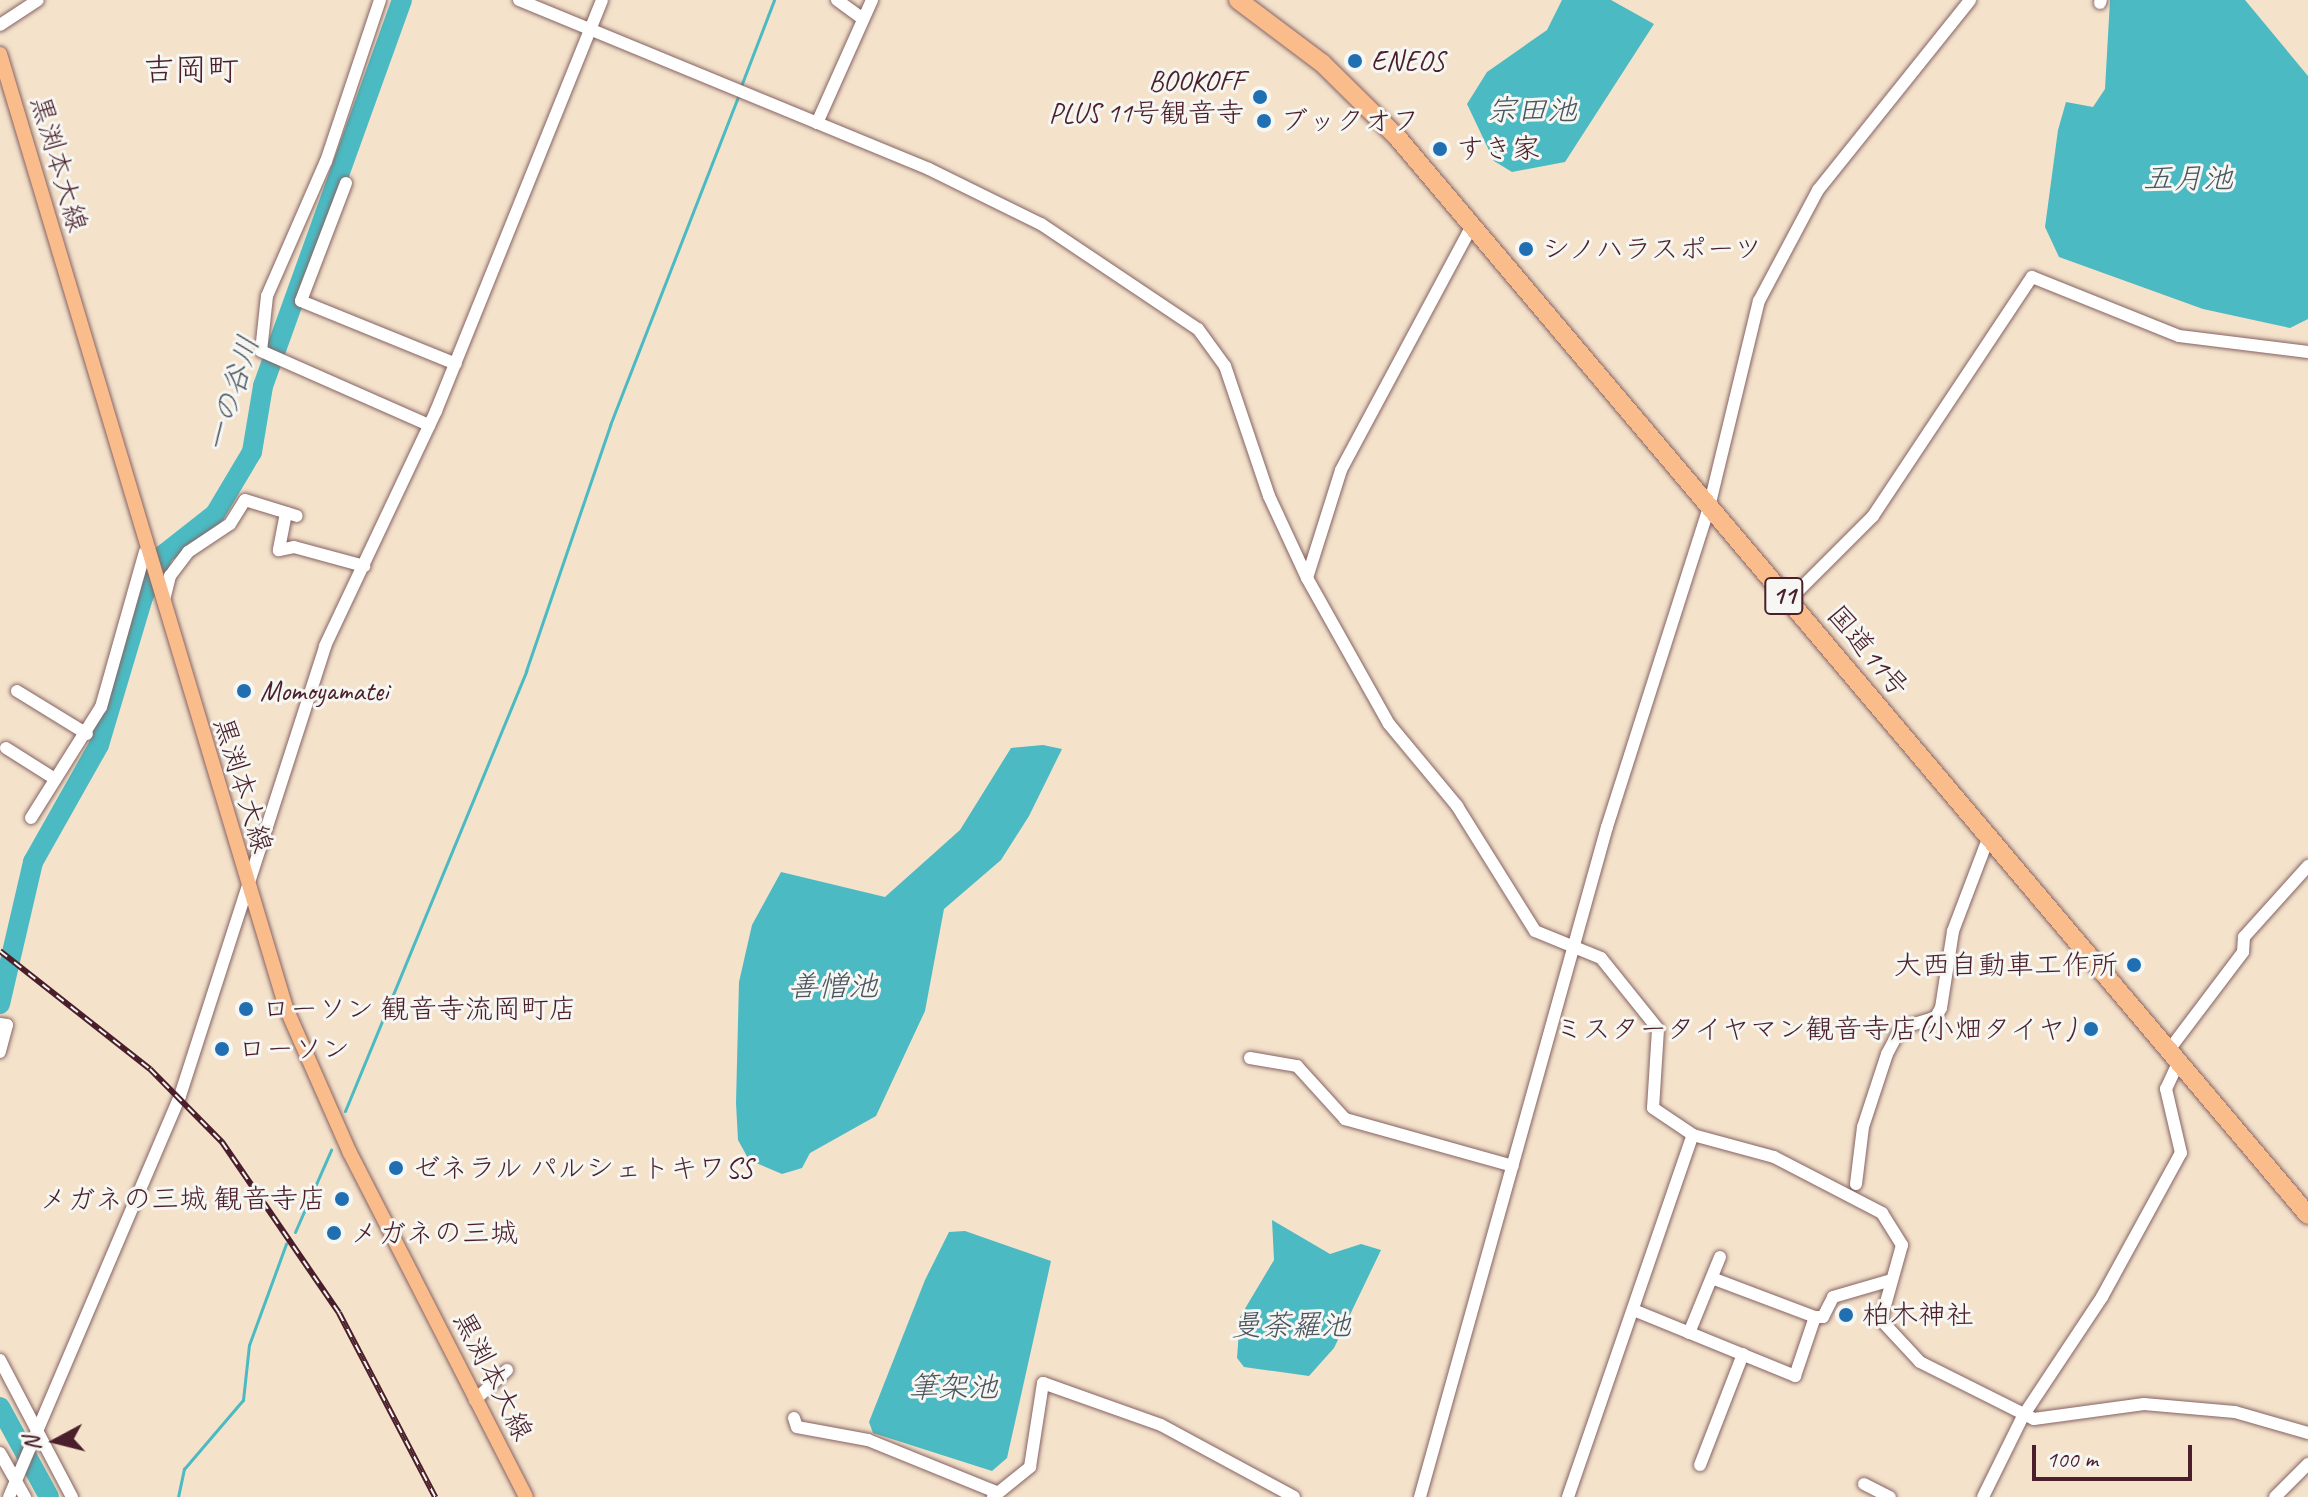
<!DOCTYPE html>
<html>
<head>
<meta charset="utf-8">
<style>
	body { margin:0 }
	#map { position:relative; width:2308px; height:1497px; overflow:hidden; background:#f4e2cb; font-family:Caveat,"Klee One",sans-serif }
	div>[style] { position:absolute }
	.water>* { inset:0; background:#4bbac2 }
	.stream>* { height:3px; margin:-1.5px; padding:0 1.5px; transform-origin:1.5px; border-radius:1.5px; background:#4bbac2 }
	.river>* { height:20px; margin:-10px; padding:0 10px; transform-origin:10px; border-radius:10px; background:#4bbac2 }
	.roads { filter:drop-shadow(0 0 2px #866363) drop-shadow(0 0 2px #866363) }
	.minor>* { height:12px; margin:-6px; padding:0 6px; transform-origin:6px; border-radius:6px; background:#fff }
	.major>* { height:14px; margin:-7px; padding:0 7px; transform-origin:7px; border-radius:7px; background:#fabc8b }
	.highway>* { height:18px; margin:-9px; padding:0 9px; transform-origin:9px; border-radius:9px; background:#fabc8b }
	.rail>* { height:6px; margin-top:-3px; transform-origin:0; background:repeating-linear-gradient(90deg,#f6f6f2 0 9px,#4a1f2b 0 18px); box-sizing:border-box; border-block:2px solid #4a1f2b }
	.dots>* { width:22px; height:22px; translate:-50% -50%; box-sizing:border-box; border:4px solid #f6f6f2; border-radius:50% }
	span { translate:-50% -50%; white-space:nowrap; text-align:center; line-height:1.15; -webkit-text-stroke:6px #f6f6f2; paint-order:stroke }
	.shield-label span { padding:2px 6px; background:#f6f6f2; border:2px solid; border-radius:6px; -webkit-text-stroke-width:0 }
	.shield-label { font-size:26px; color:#4a1f2b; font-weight:700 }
	.poi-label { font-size:28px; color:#4a1f2b }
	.left { translate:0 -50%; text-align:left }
	.right { translate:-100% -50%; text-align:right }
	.street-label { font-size:28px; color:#4a1f2b }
	.water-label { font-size:30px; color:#4a5560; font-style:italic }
	.quarter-label { font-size:32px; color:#4a1f2b }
	.north { position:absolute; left:16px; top:1401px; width:80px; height:80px; -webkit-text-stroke:6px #f6f6f2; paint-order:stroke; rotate:263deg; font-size:22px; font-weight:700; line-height:32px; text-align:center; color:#4a1f2b }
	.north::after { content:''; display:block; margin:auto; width:28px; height:36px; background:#4a1f2b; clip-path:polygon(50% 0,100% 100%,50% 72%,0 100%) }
	.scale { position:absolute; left:2032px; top:1445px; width:160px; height:36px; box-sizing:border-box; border:4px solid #4a1f2b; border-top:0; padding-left:10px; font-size:24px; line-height:28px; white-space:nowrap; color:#4a1f2b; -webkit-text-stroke:6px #f6f6f2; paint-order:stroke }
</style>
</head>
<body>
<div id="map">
	<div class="water">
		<i style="clip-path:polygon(1562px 0,1611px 0,1654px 24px,1565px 162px,1512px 172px,1494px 161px,1467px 104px,1487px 72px,1547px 30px)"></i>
		<i style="clip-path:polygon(2110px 0,2245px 0,2308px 76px,2308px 319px,2290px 328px,2203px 309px,2059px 257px,2045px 227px,2058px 130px,2066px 102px,2093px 107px,2105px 89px)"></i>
		<i style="clip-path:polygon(1043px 745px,1062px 749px,1029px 816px,1001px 860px,944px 909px,925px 1011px,876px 1116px,810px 1153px,802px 1168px,782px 1174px,749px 1160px,738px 1140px,736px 1103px,739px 982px,752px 925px,781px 872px,885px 897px,960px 830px,1011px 748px)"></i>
		<i style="clip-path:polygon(1272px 1220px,1330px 1254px,1361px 1244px,1381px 1250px,1334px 1348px,1309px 1376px,1244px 1367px,1237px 1358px,1240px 1317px,1274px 1260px)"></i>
		<i style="clip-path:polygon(965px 1231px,1051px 1261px,1007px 1458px,992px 1471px,873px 1433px,869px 1422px,925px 1280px,949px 1232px)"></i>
	</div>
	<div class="stream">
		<i style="left:741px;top:86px;width:92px;rotate:-69deg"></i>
		<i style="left:345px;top:1111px;width:476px;rotate:-67.6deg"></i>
		<i style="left:526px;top:671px;width:260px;rotate:-71.1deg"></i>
		<i style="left:610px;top:425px;width:352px;rotate:-68.7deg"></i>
		<i style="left:295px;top:1232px;width:90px;rotate:-66.3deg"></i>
		<i style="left:178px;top:1497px;width:29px;rotate:-78deg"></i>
		<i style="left:184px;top:1469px;width:91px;rotate:-49.5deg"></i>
		<i style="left:243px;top:1400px;width:55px;rotate:-83.8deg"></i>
		<i style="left:249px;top:1345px;width:108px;rotate:-69.9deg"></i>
	</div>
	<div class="river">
		<i style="left:0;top:1004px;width:146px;rotate:-76.9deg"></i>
		<i style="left:33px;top:862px;width:134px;rotate:-60.6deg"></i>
		<i style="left:99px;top:745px;width:154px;rotate:-73.4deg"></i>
		<i style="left:143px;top:597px;width:48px;rotate:-64deg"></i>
		<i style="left:164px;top:554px;width:65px;rotate:-38.1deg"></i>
		<i style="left:215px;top:514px;width:72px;rotate:-59.2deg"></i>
		<i style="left:252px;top:452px;width:67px;rotate:-80.5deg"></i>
		<i style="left:263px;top:386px;width:410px;rotate:-70.2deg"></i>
		<i style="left:0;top:1407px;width:102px;rotate:61.4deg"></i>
	</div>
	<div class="roads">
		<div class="minor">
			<i style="left:380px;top:0;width:170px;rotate:108.5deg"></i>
			<i style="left:326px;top:161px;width:147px;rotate:113.6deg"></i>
			<i style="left:267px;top:296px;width:55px;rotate:96.2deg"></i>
			<i style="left:261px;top:351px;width:184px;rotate:23.8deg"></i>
			<i style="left:519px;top:0;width:443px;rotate:22.4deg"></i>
			<i style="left:929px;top:169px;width:125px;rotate:26.2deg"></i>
			<i style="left:1041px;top:224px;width:189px;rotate:33.8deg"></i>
			<i style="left:1198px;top:329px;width:46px;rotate:53.9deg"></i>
			<i style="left:1225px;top:366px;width:137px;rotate:71.3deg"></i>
			<i style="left:1269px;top:496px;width:90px;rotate:65.1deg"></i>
			<i style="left:1307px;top:578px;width:167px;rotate:60.7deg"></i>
			<i style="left:1389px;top:724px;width:107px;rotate:50.3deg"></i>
			<i style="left:1457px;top:806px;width:147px;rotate:58deg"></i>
			<i style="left:1535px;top:931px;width:71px;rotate:22.2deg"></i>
			<i style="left:1601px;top:958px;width:91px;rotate:51.2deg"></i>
			<i style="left:1658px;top:1029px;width:79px;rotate:93.6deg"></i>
			<i style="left:1653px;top:1108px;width:48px;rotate:34deg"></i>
			<i style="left:1693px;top:1135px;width:84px;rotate:15.2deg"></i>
			<i style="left:1774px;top:1157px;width:122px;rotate:27.4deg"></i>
			<i style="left:1882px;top:1213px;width:38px;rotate:58deg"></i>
			<i style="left:1902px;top:1245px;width:78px;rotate:105.6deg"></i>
			<i style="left:1881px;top:1320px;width:57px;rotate:47.1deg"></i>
			<i style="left:1920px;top:1362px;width:127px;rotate:26.6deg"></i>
			<i style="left:2034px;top:1419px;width:111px;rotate:-7.8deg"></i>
			<i style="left:2144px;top:1404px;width:91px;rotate:5deg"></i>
			<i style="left:2235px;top:1412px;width:76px;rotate:16deg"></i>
			<i style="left:837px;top:0;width:32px;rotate:36deg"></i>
			<i style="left:2100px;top:3px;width:3px;rotate:-72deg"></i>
			<i style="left:0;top:25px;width:45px;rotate:-33.3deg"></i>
			<i style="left:817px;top:123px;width:135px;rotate:-65.9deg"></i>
			<i style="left:346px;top:183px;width:126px;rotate:110.9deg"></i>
			<i style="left:301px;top:301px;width:167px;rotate:22.1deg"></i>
			<i style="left:286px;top:513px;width:38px;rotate:101deg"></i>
			<i style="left:279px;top:550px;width:15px;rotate:-11deg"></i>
			<i style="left:294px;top:547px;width:73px;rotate:15.2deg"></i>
			<i style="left:1307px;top:578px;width:113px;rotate:-72.5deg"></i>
			<i style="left:1341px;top:470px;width:277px;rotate:-61.8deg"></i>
			<i style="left:164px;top:600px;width:25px;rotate:-76deg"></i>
			<i style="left:170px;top:576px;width:30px;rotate:-53deg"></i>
			<i style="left:188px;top:552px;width:50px;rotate:-33.7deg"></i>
			<i style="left:230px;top:524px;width:28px;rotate:-58deg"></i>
			<i style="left:245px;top:500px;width:54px;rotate:17.1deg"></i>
			<i style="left:1788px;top:601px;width:120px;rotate:-45deg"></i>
			<i style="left:1873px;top:516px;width:287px;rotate:-56.4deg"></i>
			<i style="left:2032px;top:277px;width:158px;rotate:21.9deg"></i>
			<i style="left:2179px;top:336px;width:130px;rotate:7.1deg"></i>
			<i style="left:17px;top:691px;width:82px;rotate:31.6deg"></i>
			<i style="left:6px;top:748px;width:58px;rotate:32.3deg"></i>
			<i style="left:31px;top:818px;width:131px;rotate:-57.8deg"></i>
			<i style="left:101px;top:707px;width:161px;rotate:-74.2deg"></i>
			<i style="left:0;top:1024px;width:7px;rotate:8deg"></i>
			<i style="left:7px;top:1025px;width:28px;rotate:105deg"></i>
			<i style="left:2169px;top:1050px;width:123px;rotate:-52.9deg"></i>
			<i style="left:2243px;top:952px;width:15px;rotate:-86deg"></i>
			<i style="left:2244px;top:937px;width:96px;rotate:-48deg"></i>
			<i style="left:1250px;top:1058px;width:48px;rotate:9.7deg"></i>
			<i style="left:1297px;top:1066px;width:72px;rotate:47.8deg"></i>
			<i style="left:1345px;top:1119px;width:174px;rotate:15.6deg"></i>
			<i style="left:1856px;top:1184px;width:57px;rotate:-83deg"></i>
			<i style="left:1863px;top:1127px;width:77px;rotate:-71.8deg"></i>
			<i style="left:1887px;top:1054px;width:30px;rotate:-62deg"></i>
			<i style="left:1901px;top:1028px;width:37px;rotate:-17deg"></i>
			<i style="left:1936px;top:1017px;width:10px;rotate:-61deg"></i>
			<i style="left:1941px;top:1008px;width:78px;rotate:-81.1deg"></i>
			<i style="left:1953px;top:931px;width:102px;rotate:-69.2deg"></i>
			<i style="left:1636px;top:1311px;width:172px;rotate:22.2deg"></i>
			<i style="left:1795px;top:1376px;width:62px;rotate:-71.3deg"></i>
			<i style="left:1815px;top:1317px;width:110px;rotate:-159.3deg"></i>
			<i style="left:1815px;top:1317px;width:8px"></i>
			<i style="left:1823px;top:1317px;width:22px;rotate:-63deg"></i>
			<i style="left:1833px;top:1297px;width:60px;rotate:-16.3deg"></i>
			<i style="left:1689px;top:1333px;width:82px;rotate:-67.8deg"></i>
			<i style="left:0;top:1360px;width:155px;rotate:62.3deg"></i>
			<i style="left:475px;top:1400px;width:44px;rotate:-43.2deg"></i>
			<i style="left:794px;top:1418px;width:9px;rotate:72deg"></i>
			<i style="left:797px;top:1427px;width:72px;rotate:10.4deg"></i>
			<i style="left:868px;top:1440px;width:138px;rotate:22.1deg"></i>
			<i style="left:0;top:1453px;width:51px;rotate:60.4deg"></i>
			<i style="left:1700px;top:1465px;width:119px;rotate:-68.8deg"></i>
			<i style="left:1864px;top:1484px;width:29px;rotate:27deg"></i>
			<i style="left:9px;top:1497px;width:436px;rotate:-66.9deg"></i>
			<i style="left:180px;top:1096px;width:473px;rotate:-72.1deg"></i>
			<i style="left:325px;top:646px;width:260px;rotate:-64.7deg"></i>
			<i style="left:436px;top:411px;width:443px;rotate:-68deg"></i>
			<i style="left:993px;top:1497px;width:48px;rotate:-39deg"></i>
			<i style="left:1030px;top:1467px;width:85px;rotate:-81.2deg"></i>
			<i style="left:1043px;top:1383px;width:125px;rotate:19.6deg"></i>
			<i style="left:1161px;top:1425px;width:151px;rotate:28.4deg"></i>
			<i style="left:1420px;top:1497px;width:696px;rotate:-74.41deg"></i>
			<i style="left:1607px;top:827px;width:336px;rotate:-72.3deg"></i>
			<i style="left:1709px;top:507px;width:212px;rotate:-76.4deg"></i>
			<i style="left:1759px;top:301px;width:126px;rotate:-62deg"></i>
			<i style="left:1818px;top:190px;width:243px;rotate:-51.3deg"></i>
			<i style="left:1568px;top:1497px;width:383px;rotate:-71deg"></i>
			<i style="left:1983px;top:1497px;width:90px;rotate:-63.7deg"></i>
			<i style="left:2023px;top:1416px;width:143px;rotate:-56.4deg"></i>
			<i style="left:2102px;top:1297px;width:164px;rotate:-61.3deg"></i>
			<i style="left:2181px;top:1153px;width:66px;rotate:-103.2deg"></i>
			<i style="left:2166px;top:1089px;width:31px;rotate:-65deg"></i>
			<i style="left:2275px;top:1497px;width:47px;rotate:-45deg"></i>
		</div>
		<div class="major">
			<i style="left:0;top:54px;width:996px;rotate:73.31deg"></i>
			<i style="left:286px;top:1008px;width:158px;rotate:66.2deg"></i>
			<i style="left:350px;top:1153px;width:386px;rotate:62.9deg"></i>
		</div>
		<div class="highway">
			<i style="left:1238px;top:0;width:105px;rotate:36.9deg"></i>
			<i style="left:1322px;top:63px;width:105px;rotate:44.6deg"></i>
			<i style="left:1397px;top:137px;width:1411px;rotate:49.8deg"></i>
		</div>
	</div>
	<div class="rail">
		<i style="left:0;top:951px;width:191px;rotate:38.2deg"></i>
		<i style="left:150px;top:1069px;width:103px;rotate:45.4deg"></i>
		<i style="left:222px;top:1142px;width:207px;rotate:55.6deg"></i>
		<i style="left:339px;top:1313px;width:208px;rotate:62.4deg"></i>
	</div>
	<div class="dots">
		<i style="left:1355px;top:61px;background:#1f6fb2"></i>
		<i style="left:1260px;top:97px;background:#1f6fb2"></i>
		<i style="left:1264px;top:121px;background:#1f6fb2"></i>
		<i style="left:1440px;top:149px;background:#1f6fb2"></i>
		<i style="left:1526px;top:249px;background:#1f6fb2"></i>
		<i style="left:244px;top:691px;background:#1f6fb2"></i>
		<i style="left:2134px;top:965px;background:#1f6fb2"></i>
		<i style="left:246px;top:1009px;background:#1f6fb2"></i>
		<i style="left:2091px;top:1029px;background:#1f6fb2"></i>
		<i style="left:222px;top:1049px;background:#1f6fb2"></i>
		<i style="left:396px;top:1168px;background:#1f6fb2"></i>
		<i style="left:342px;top:1199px;background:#1f6fb2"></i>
		<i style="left:334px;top:1233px;background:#1f6fb2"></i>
		<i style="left:1846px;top:1315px;background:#1f6fb2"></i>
	</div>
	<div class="shield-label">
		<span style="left:1784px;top:596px">11</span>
	</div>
	<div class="poi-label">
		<span class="left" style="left:1371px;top:61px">ENEOS</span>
		<span class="right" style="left:1244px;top:97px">BOOKOFF<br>PLUS 11号観音寺</span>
		<span class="left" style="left:1280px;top:121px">ブックオフ</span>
		<span class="left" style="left:1456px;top:149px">すき家</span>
		<span class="left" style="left:1542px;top:249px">シノハラスポーツ</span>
		<span class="left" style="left:260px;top:691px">Momoyamatei</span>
		<span class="right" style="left:2118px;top:965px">大西自動車工作所</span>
		<span class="left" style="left:262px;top:1009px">ローソン 観音寺流岡町店</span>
		<span class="right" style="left:2075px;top:1029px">ミスタータイヤマン観音寺店(小畑タイヤ)</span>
		<span class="left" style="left:238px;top:1049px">ローソン</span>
		<span class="left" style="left:412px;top:1168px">ゼネラル パルシェトキワSS</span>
		<span class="right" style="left:326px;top:1199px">メガネの三城 観音寺店</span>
		<span class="left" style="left:350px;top:1233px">メガネの三城</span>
		<span class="left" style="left:1862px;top:1315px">柏木神社</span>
	</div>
	<div class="street-label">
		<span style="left:59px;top:164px;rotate:74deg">黒渕本大線</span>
		<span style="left:1868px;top:651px;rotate:50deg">国道11号</span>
		<span style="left:243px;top:785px;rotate:73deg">黒渕本大線</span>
		<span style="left:493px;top:1376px;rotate:63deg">黒渕本大線</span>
	</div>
	<div class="water-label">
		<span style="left:1532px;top:110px">宗田池</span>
		<span style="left:2188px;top:178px">五月池</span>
		<span style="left:232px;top:394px;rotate:-73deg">一の谷川</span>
		<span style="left:833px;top:986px">善憎池</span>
		<span style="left:1291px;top:1325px">曼荼羅池</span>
		<span style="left:953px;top:1387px">筆架池</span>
	</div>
	<div class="quarter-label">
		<span style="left:191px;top:70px">吉岡町</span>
	</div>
	<div class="north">N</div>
	<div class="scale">100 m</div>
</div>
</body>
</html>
